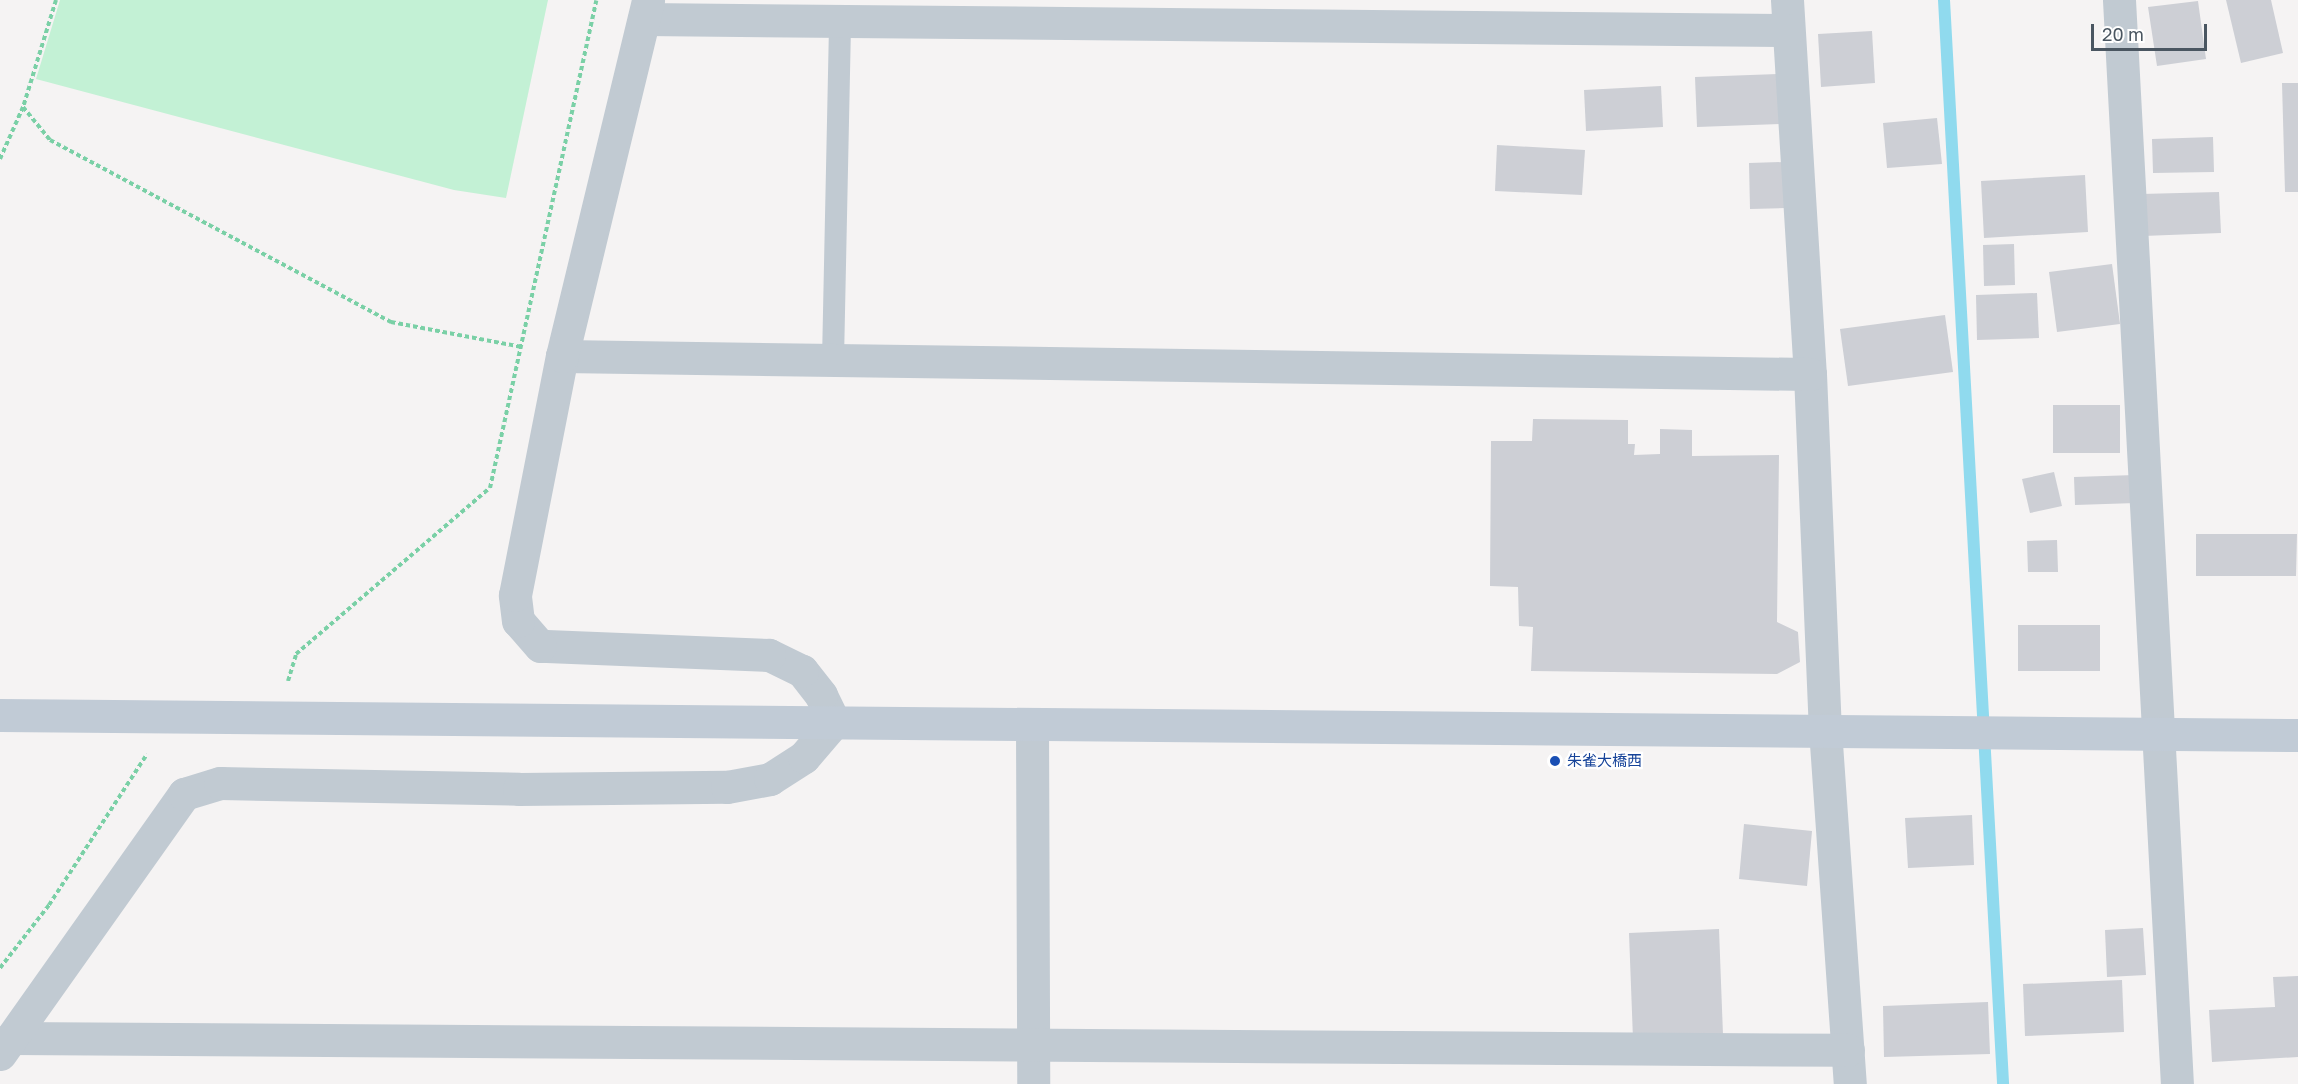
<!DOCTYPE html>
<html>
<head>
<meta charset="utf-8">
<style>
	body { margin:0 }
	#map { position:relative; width:2298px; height:1084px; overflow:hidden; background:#f5f3f3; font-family:"Golos Text","Noto Sans JP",sans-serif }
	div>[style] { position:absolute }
	.green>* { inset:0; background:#c3f1d5 }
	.stream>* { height:12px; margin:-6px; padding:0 6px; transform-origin:6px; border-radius:6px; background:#90daee }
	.building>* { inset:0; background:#cdcfd5 }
	.path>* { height:4px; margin-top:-2px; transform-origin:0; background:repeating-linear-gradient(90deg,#7ad0a6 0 4.5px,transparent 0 7.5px) }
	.lane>* { height:22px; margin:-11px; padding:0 11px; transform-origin:11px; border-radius:11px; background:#c1cad2 }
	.street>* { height:33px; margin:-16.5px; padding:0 16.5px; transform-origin:16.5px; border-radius:16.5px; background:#c1cad2 }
	.secondary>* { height:33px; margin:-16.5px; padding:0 16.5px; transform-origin:16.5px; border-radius:16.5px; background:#c1cbd6 }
	.dots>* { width:16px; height:16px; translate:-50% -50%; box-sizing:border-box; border:3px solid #fff; border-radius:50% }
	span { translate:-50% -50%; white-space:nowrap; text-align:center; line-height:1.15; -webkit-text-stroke:4.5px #fff; paint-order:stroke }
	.transit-label { font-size:15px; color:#164399 }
	.left { translate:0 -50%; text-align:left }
	.scale { position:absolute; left:2091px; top:24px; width:116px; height:27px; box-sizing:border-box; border:3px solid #4a5661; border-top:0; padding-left:8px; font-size:18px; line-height:21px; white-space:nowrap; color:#4a5661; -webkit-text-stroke:4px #fff; paint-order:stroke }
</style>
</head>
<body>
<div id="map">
	<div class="green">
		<i style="clip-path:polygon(60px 0,548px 0,506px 198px,454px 190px,36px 79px)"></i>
	</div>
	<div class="stream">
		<i style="left:1944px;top:0;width:1086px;rotate:86.88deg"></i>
	</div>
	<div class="building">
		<i style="clip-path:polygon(2226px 0,2271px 0,2283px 53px,2241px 63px)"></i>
		<i style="clip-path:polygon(2198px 1px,2206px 59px,2157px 66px,2148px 7px)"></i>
		<i style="clip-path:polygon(1872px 31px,1875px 83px,1821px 87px,1818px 34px)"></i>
		<i style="clip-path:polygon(1778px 74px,1780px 124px,1697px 127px,1695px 77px)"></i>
		<i style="clip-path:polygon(2282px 83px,2298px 83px,2298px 192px,2285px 192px)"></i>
		<i style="clip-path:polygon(1661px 86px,1663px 127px,1586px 131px,1584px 90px)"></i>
		<i style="clip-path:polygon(1937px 118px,1942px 164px,1887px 168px,1883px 123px)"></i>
		<i style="clip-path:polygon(2213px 137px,2214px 172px,2153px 173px,2152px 139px)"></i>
		<i style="clip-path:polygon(1497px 145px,1585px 150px,1582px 195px,1495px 191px)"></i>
		<i style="clip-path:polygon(1784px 162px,1785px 208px,1750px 209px,1749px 163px)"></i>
		<i style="clip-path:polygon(2085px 175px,2088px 232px,1984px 238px,1981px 181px)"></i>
		<i style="clip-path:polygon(2219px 192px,2221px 233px,2143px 236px,2141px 194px)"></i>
		<i style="clip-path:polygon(2014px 244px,2015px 285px,1984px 286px,1983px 245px)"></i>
		<i style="clip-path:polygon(2112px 264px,2120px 324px,2057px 332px,2049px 272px)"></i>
		<i style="clip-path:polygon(2037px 293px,2039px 338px,1977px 340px,1976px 295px)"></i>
		<i style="clip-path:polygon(1945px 315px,1953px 372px,1848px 386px,1840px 329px)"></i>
		<i style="clip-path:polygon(2053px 405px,2120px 405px,2120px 453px,2053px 453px)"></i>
		<i style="clip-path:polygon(1533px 419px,1628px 420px,1628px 444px,1635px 444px,1634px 455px,1660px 454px,1660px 429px,1692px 430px,1692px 456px,1779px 455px,1777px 622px,1798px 632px,1800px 662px,1777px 674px,1531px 671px,1533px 627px,1519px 626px,1518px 587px,1490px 586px,1491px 441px,1532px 441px)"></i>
		<i style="clip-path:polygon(2054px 472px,2062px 506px,2030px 513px,2022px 479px)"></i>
		<i style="clip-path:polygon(2135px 475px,2136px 503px,2075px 505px,2074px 477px)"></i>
		<i style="clip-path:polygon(2196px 534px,2297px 534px,2296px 576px,2196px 576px)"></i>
		<i style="clip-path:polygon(2057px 540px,2058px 572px,2028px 572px,2027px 541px)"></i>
		<i style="clip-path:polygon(2018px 625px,2100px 625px,2100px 671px,2018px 671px)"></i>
		<i style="clip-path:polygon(1972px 815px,1974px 865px,1908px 868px,1905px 818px)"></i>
		<i style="clip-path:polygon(1744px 824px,1812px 831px,1807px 886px,1739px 879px)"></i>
		<i style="clip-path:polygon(2143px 928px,2146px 975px,2107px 977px,2105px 930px)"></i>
		<i style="clip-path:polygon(1719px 929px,1723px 1035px,1633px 1039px,1629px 933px)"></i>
		<i style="clip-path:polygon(2298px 976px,2298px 1057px,2212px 1062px,2209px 1010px,2275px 1007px,2273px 977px)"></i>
		<i style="clip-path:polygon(2122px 980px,2124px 1032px,2025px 1036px,2023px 984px)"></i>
		<i style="clip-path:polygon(1988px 1002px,1990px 1054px,1884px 1057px,1883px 1006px)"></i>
	</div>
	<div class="path">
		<i style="left:56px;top:0;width:112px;rotate:107.1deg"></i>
		<i style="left:23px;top:107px;width:43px;rotate:50.7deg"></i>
		<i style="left:50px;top:140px;width:387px;rotate:28.1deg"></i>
		<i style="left:391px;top:322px;width:133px;rotate:10.8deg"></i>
		<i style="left:0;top:159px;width:57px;rotate:-66.1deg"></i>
		<i style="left:288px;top:681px;width:28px;rotate:-73deg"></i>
		<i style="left:296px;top:654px;width:255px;rotate:-40.6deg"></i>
		<i style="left:490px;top:488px;width:499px;rotate:-77.7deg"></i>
		<i style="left:0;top:968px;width:80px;rotate:-52.1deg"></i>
		<i style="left:49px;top:905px;width:180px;rotate:-57deg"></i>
	</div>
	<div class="lane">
		<i style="left:833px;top:360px;width:339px;rotate:-88.8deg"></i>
	</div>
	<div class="street">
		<i style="left:1787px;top:0;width:375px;rotate:86.5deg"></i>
		<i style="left:1810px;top:374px;width:355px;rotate:87.6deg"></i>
		<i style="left:1825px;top:729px;width:356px;rotate:86deg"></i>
		<i style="left:2119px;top:0;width:1086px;rotate:86.94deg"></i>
		<i style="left:644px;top:19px;width:1144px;rotate:0.55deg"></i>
		<i style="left:562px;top:356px;width:1248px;rotate:0.83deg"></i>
		<i style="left:1032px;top:724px;width:360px;rotate:89.8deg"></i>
		<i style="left:11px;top:1038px;width:1837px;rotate:0.37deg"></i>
		<i style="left:0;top:1054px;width:319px;rotate:-54.7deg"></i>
		<i style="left:184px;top:794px;width:38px;rotate:-17deg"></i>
		<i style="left:220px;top:783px;width:299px;rotate:1.1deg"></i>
		<i style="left:519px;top:789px;width:208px;rotate:-0.6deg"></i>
		<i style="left:727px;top:787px;width:44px;rotate:-10.5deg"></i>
		<i style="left:770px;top:779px;width:40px;rotate:-32.9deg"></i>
		<i style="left:804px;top:757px;width:46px;rotate:-49.4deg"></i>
		<i style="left:834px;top:722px;width:30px;rotate:-116deg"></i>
		<i style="left:821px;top:695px;width:31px;rotate:-128deg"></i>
		<i style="left:802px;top:671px;width:37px;rotate:-154deg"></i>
		<i style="left:769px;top:655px;width:229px;rotate:-177.7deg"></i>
		<i style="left:540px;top:646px;width:33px;rotate:-131deg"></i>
		<i style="left:518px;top:621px;width:26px;rotate:-97deg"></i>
		<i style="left:515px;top:595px;width:244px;rotate:-78.9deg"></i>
		<i style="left:562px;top:356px;width:366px;rotate:-76.4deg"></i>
	</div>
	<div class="secondary">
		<i style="left:0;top:715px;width:2298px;rotate:0.5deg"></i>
	</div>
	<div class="dots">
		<i style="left:1555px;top:761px;background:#1a4fb4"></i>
	</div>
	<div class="transit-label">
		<span class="left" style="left:1567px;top:761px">朱雀大橋西</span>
	</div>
	<div class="scale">20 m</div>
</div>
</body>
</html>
